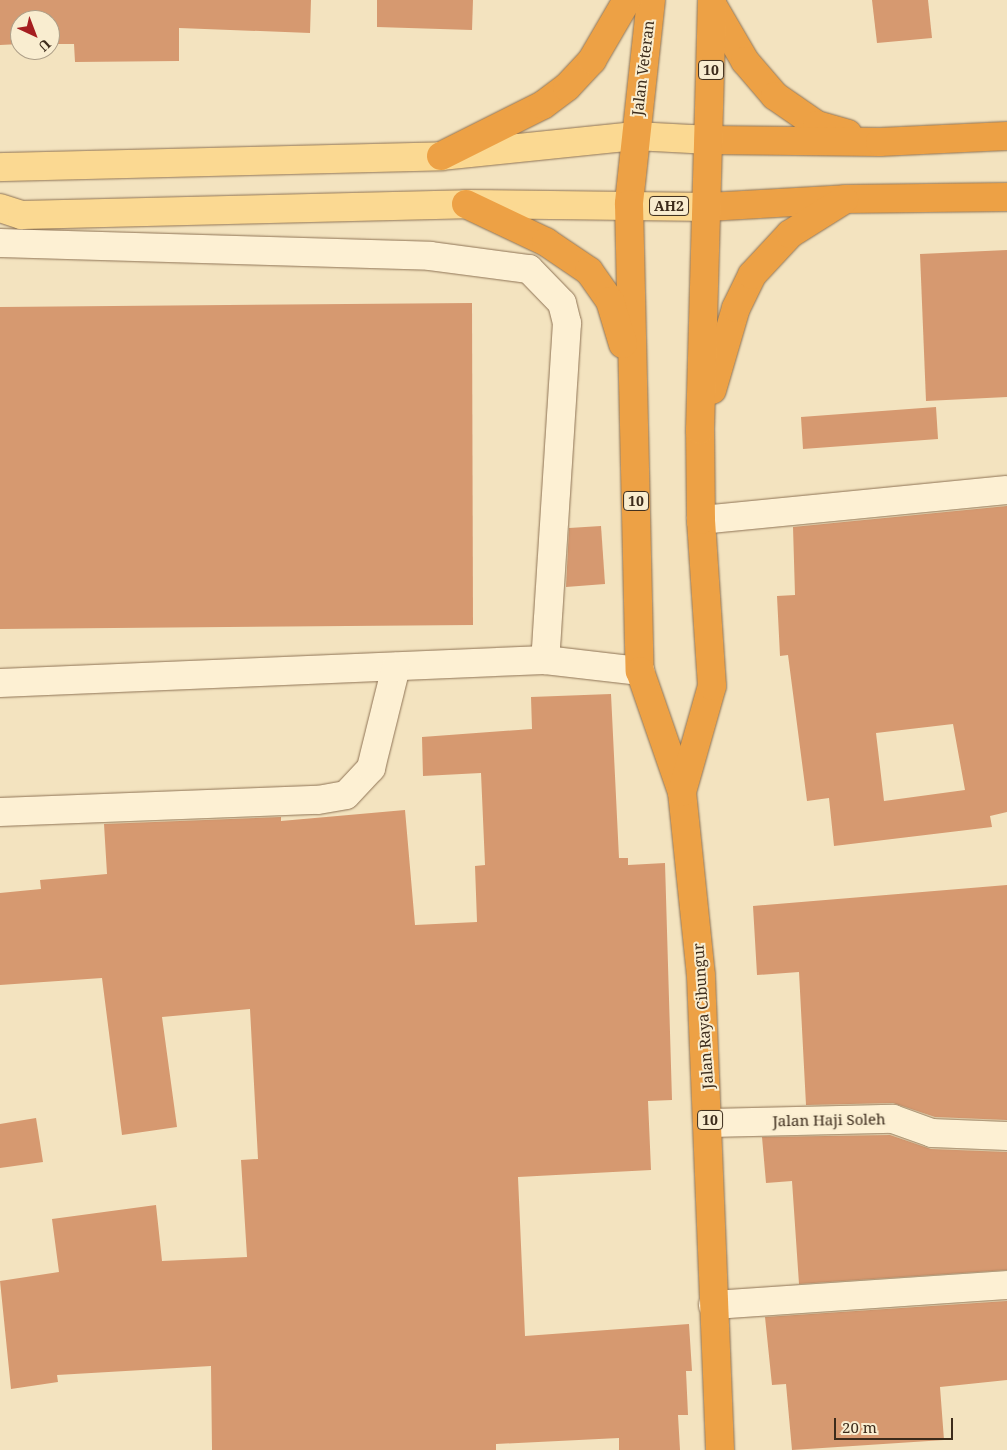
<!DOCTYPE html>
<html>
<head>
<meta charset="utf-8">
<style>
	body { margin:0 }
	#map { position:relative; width:1007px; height:1450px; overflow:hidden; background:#f3e3bf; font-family:"Noto Serif",serif }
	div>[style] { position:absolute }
	.building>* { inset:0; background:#d69970 }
	.roads { filter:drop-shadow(0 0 1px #8e7355) drop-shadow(0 0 1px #8e7355) }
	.minor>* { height:28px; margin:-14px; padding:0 14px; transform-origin:14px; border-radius:14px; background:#fdf0d3 }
	.major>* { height:28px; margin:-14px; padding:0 14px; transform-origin:14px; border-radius:14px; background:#fbd992 }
	.highway>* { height:28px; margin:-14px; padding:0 14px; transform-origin:14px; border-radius:14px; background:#eda145 }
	span { translate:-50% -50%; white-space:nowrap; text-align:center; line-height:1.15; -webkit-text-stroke:4px #f9edd0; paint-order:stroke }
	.shield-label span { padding:1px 4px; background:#f9edd0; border:1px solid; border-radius:4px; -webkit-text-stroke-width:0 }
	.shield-label { font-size:14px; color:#3c2b1b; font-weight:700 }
	.street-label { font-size:15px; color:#3c2b1b }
	.north { position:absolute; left:10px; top:10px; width:50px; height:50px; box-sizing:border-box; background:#f9edd0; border:1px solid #ad9f88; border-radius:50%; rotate:137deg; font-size:14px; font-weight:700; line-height:20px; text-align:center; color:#3c2b1b }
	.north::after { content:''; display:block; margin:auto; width:18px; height:22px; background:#a51e20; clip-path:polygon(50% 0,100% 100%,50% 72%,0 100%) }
	.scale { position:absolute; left:834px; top:1418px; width:119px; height:22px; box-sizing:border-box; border:2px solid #3c2b1b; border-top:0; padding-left:6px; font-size:15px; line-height:18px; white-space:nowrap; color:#3c2b1b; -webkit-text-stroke:4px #f9edd0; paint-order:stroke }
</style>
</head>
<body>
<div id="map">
	<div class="building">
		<i style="clip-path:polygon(0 0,311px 0,310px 33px,179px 28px,179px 61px,75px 62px,74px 44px,50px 44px,50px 20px,20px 20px,20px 44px,0 45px)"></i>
		<i style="clip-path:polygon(377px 0,473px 0,472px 30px,377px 27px)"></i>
		<i style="clip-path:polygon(872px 0,928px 0,932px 38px,877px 43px)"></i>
		<i style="clip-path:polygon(1007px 250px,1007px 397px,926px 401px,920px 254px)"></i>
		<i style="clip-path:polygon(472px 303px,473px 625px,0 629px,0 307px)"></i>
		<i style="clip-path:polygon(936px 407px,938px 439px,803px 449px,801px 417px)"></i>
		<i style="clip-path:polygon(evenodd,1007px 506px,1007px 812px,990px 816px,992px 827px,834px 846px,829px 798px,807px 801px,788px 655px,780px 656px,777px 596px,795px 595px,793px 527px,1007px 506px,953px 724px,965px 790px,884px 801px,876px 733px,953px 724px)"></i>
		<i style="clip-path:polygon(601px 526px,605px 584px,566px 587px,569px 528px)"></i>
		<i style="clip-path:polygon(611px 694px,619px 858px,628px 858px,628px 865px,665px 863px,672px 1100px,648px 1101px,651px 1170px,518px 1177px,525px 1336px,689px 1324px,692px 1371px,686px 1371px,688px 1415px,678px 1415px,680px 1450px,619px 1450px,619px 1438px,496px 1444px,496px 1450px,212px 1450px,211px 1366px,57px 1375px,58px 1382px,11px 1389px,0 1281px,59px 1272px,52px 1219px,156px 1205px,162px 1261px,247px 1257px,241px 1160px,258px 1159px,250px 1009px,162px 1017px,177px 1127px,122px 1135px,102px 978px,0 985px,0 893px,41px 889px,40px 880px,107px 874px,104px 824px,281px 817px,281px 821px,405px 810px,415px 925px,477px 922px,475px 866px,485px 865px,481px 773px,423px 776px,422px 737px,532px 729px,531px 697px)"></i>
		<i style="clip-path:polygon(1007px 885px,1007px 1120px,935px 1117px,893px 1103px,806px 1105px,799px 972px,757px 975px,753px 906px)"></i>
		<i style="clip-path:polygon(36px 1118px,43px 1162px,0 1168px,0 1124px)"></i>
		<i style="clip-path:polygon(890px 1135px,931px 1149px,1007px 1152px,1007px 1270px,799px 1284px,792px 1181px,766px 1183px,762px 1137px)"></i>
		<i style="clip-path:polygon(1007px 1301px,1007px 1380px,940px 1387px,944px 1440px,792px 1450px,786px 1384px,772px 1385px,765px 1317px)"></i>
	</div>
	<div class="roads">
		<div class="minor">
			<i style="left:0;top:243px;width:430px;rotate:1.7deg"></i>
			<i style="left:430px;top:256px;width:100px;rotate:7.5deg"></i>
			<i style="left:529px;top:269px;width:47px;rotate:45.9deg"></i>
			<i style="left:562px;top:303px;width:21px;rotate:76deg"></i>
			<i style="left:567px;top:323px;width:338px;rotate:93.7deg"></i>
			<i style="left:701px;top:520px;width:307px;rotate:-5.6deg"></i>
			<i style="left:0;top:683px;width:545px;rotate:-2.42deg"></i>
			<i style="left:545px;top:660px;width:96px;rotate:6.6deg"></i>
			<i style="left:0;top:812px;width:318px;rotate:-2.2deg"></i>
			<i style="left:318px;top:800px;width:28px;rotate:-10deg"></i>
			<i style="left:346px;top:795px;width:37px;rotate:-47deg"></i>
			<i style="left:371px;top:768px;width:104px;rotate:-76.1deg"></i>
			<i style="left:710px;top:1123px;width:183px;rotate:-1.3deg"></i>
			<i style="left:893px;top:1119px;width:41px;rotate:19.7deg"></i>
			<i style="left:932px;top:1133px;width:75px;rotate:2.3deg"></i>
			<i style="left:713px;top:1305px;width:295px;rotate:-3.9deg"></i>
		</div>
		<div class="major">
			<i style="left:0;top:167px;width:441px;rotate:-1.4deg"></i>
			<i style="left:441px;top:156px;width:195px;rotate:-5.9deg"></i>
			<i style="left:635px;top:136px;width:75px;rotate:3.1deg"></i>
			<i style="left:0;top:208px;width:23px;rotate:18deg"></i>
			<i style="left:22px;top:215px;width:444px;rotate:-1.4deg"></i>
			<i style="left:466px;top:204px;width:242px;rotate:0.7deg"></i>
		</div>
		<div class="highway">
			<i style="left:651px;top:0;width:205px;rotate:96.2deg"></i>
			<i style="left:629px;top:204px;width:467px;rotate:88.7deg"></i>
			<i style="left:640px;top:671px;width:128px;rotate:70.9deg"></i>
			<i style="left:682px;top:792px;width:185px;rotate:84.1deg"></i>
			<i style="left:701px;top:976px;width:474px;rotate:87.7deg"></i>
			<i style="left:713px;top:6px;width:64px;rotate:59.8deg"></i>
			<i style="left:745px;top:61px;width:46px;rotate:49.4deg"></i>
			<i style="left:775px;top:96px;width:51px;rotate:34.6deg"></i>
			<i style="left:817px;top:125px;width:32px;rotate:16deg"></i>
			<i style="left:710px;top:140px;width:170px;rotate:0.7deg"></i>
			<i style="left:880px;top:142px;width:127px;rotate:-2.7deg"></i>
			<i style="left:441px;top:156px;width:114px;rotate:-26.6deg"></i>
			<i style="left:543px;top:105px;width:30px;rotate:-37deg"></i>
			<i style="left:567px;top:87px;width:37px;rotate:-47deg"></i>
			<i style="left:592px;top:60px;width:69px;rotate:-59.7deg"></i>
			<i style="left:466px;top:204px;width:89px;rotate:25.4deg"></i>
			<i style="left:546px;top:242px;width:52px;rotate:34deg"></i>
			<i style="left:589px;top:271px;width:37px;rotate:55deg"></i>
			<i style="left:610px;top:301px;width:45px;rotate:73.2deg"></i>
			<i style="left:708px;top:207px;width:137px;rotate:-3.3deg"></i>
			<i style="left:845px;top:199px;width:162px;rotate:-0.7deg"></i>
			<i style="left:712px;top:390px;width:85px;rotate:-73.7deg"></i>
			<i style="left:736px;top:308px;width:37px;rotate:-64deg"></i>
			<i style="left:752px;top:275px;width:56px;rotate:-47.2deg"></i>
			<i style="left:790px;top:234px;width:64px;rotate:-32.2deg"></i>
			<i style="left:682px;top:792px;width:110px;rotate:-74.2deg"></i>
			<i style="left:712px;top:686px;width:166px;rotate:-93.8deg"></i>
			<i style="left:701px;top:520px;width:90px;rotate:-90.6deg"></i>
			<i style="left:700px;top:430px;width:430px;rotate:-88.4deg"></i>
		</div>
	</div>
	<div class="shield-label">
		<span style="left:711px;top:70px">10</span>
		<span style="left:669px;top:206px">AH2</span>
		<span style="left:636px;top:501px">10</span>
		<span style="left:710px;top:1120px">10</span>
	</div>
	<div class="street-label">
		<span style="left:643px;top:68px;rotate:-83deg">Jalan Veteran</span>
		<span style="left:703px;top:1016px;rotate:-94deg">Jalan Raya Cibungur</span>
		<span style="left:829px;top:1120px;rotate:-1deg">Jalan Haji Soleh</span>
	</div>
	<div class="north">U</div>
	<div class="scale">20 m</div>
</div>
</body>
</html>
